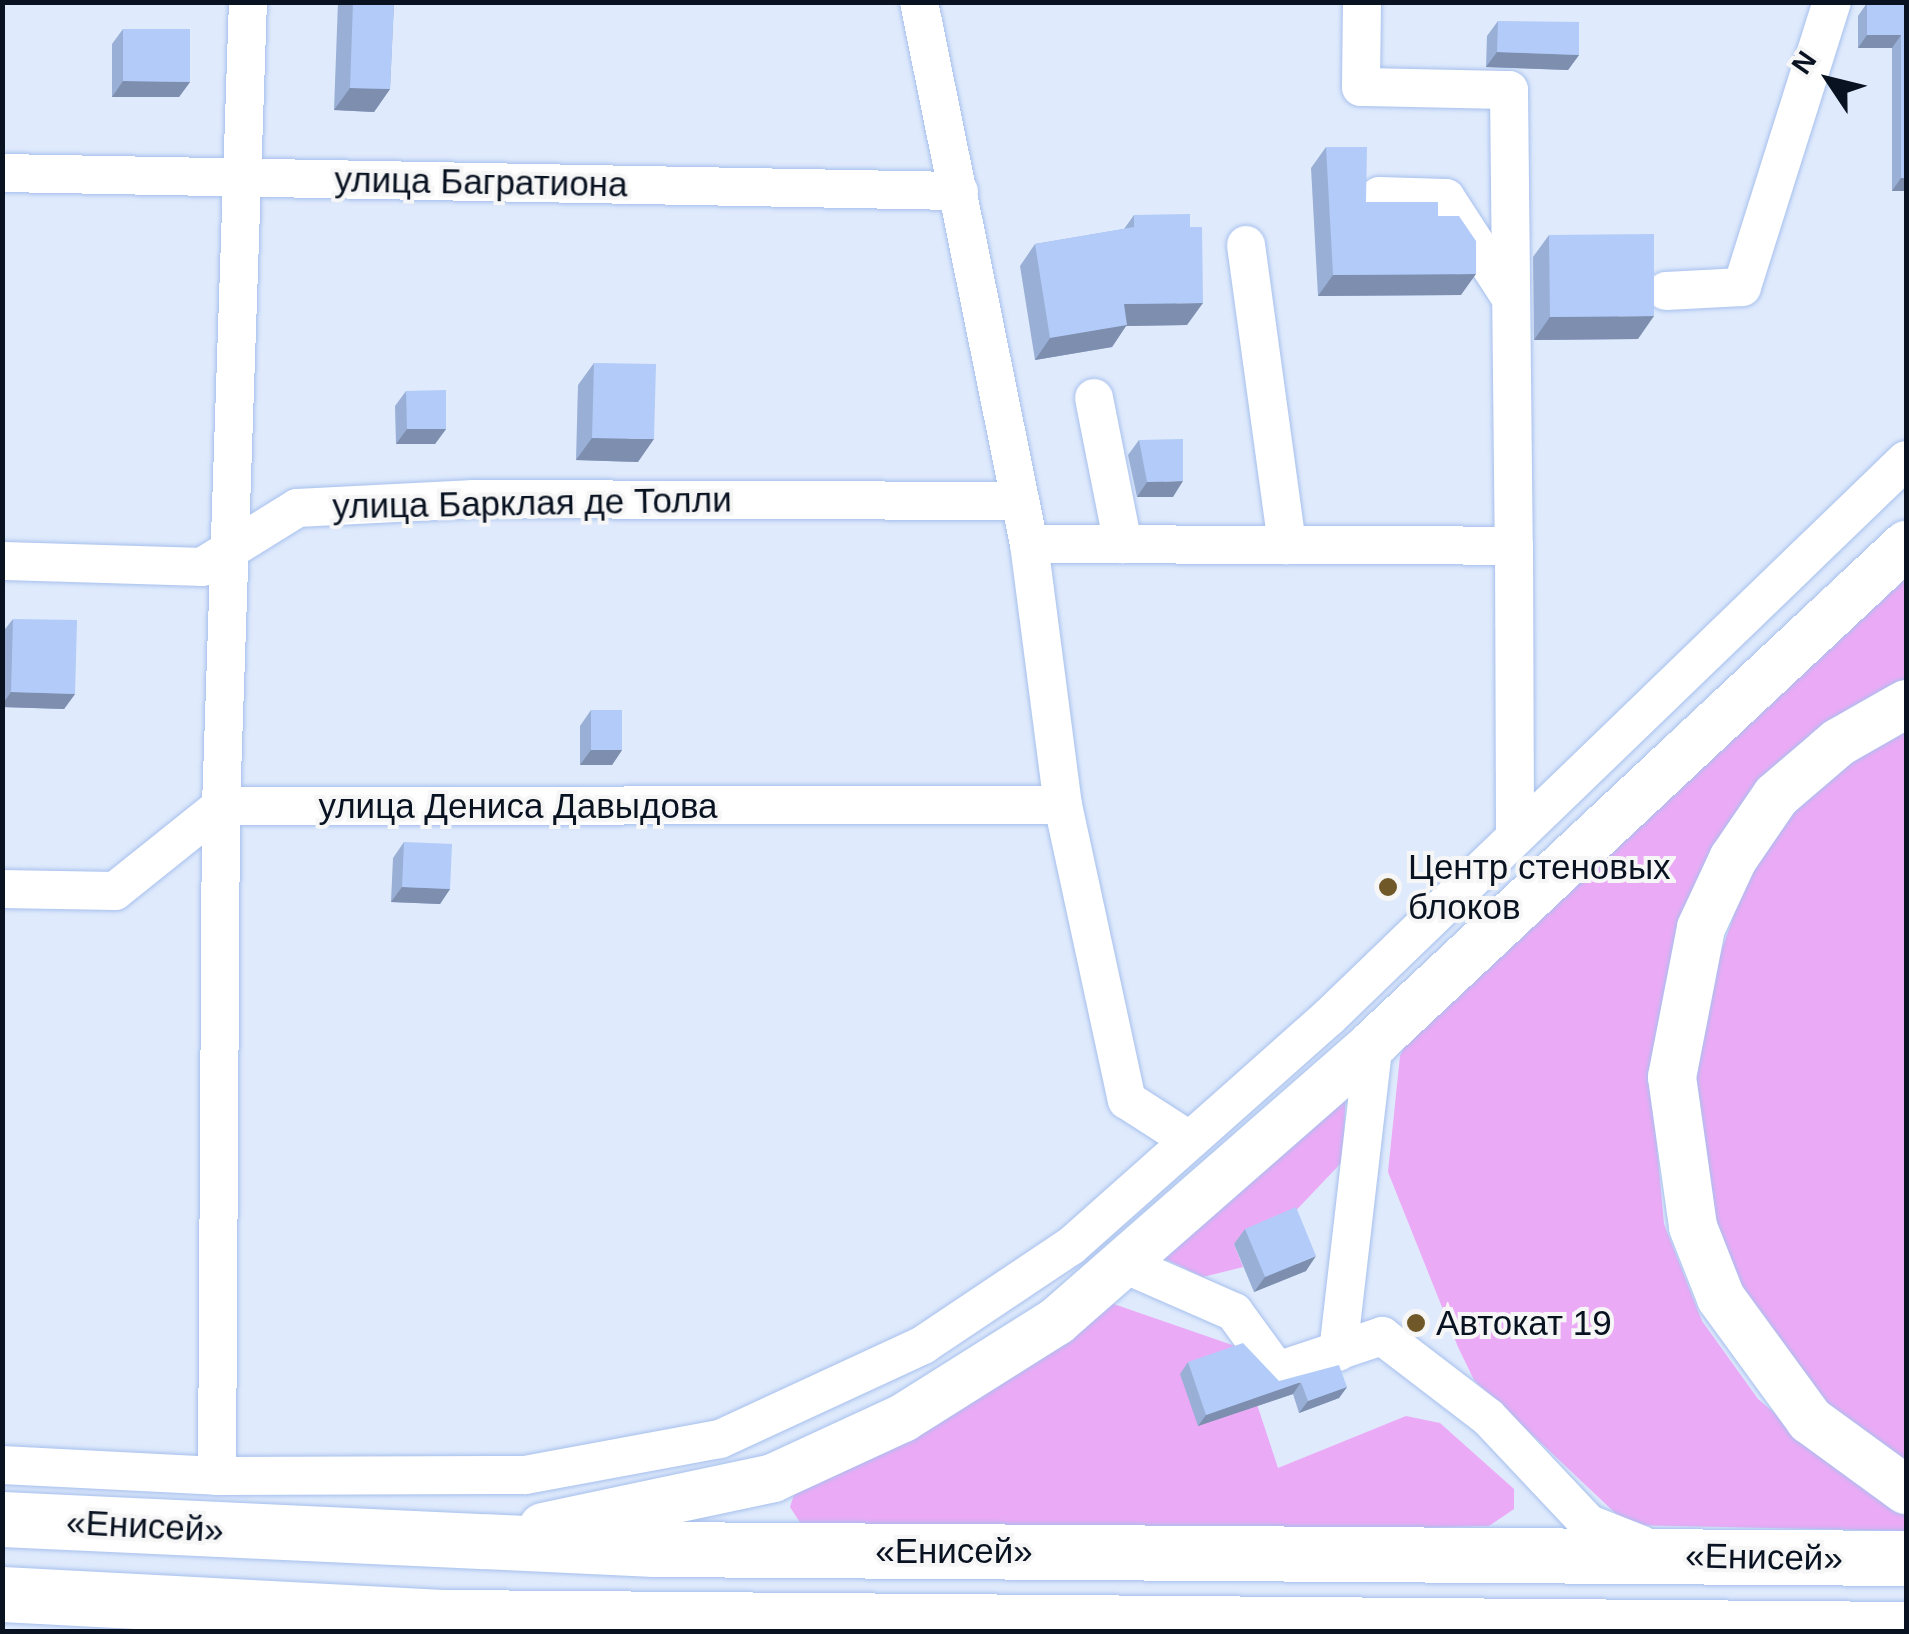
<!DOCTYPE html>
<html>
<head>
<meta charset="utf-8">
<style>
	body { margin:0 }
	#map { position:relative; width:1909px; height:1634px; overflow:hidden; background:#dfeafc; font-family:Arial,sans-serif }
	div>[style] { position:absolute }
	.green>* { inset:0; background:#ebaaf5 }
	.roads { filter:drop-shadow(0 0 2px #a7c0ed) drop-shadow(0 0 2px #a7c0ed) }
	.minor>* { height:38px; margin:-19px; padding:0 19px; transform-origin:19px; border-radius:19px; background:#fff }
	.major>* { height:48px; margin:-24px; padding:0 24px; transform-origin:24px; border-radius:24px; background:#fff }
	.highway>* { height:55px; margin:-27.5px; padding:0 27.5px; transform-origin:27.5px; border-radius:27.5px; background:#fff }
	.wall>* { inset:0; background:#99afd5 }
	.shaded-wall>* { inset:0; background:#7d8eae }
	.building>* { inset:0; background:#b2cbf8 }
	.dots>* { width:28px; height:28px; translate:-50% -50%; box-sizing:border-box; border:5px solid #f6f6f6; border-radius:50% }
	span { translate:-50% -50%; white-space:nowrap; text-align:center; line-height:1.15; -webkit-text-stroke:8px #f6f6f6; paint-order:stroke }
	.street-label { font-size:35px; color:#091221 }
	.poi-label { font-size:35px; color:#091221 }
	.left { translate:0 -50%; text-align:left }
	.frame { position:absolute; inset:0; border:5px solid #091221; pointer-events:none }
	.north { position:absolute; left:1779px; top:30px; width:100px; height:100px; -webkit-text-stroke:8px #f6f6f6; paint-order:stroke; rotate:305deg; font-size:28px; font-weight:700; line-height:40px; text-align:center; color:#091221 }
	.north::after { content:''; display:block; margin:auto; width:35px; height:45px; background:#091221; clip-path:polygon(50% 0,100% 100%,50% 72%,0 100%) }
</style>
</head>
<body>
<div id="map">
	<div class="green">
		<i style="clip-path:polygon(1906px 565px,1906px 688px,1772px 779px,1654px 1114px,1664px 1224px,1702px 1321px,1758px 1399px,1860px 1485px,1906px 1509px,1906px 1531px,1628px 1525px,1474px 1380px,1458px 1347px,1388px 1172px,1400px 1056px,1414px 1023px)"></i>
		<i style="clip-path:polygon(1906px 731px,1906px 1467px,1786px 1378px,1700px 1210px,1689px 1112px,1713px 974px,1748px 876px,1799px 806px,1854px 757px)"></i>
		<i style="clip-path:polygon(1346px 1083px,1343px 1161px,1285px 1222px,1234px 1244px,1243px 1267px,1203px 1277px,1161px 1257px)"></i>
		<i style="clip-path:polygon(1105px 1301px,1238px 1347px,1278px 1468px,1406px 1416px,1440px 1423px,1514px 1489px,1514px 1509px,1489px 1526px,980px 1539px,803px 1527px,790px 1507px,796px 1488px)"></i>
	</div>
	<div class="roads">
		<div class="minor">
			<i style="left:919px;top:2px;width:553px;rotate:78.53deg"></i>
			<i style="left:1029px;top:544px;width:263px;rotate:82.6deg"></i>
			<i style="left:1063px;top:805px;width:302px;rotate:77.8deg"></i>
			<i style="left:1127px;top:1100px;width:74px;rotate:32.8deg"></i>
			<i style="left:1362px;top:2px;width:85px;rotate:90.7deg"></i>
			<i style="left:1361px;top:87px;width:148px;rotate:1.2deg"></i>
			<i style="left:1509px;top:90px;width:456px;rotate:89.4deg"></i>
			<i style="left:2px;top:173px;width:957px;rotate:1.08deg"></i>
			<i style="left:1379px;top:196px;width:67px;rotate:1.7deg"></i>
			<i style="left:1446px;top:198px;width:118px;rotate:57.1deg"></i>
			<i style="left:1246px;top:245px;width:303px;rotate:82.2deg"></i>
			<i style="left:1666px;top:291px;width:76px;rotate:-3deg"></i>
			<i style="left:1742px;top:287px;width:299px;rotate:-72.5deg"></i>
			<i style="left:1094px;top:398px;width:149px;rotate:78.8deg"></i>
			<i style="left:1029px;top:544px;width:485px;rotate:0.2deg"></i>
			<i style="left:1514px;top:546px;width:282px;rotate:89.8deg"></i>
			<i style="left:2px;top:561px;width:200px;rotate:1.7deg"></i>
			<i style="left:202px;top:567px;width:112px;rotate:-31.8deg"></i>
			<i style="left:297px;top:508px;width:177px;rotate:-2.9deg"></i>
			<i style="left:474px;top:499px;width:545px;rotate:0.21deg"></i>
			<i style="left:2px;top:889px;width:113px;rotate:1deg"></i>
			<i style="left:115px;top:891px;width:136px;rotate:-38.7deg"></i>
			<i style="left:221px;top:806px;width:842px;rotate:-0.07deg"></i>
			<i style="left:1129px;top:1266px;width:115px;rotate:23.7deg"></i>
			<i style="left:1234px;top:1312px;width:73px;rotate:53.9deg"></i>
			<i style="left:1277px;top:1371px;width:111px;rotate:-18.4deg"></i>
			<i style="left:1382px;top:1336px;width:133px;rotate:37.4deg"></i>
			<i style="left:1488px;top:1417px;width:147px;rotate:46.7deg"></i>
			<i style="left:1589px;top:1524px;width:57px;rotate:21.6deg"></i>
			<i style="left:1338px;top:1352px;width:311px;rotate:-83.4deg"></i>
			<i style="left:2px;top:1465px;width:215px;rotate:2.9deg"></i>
			<i style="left:217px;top:1476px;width:308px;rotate:-0.2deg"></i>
			<i style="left:525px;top:1475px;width:198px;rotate:-10.5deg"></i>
			<i style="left:720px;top:1439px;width:224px;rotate:-24.8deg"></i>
			<i style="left:923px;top:1345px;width:178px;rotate:-33.8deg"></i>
			<i style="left:1071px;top:1246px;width:344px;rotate:-41.6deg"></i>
			<i style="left:1328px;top:1018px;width:803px;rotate:-43.99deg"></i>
			<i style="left:217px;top:1476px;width:670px;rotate:-89.66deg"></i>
			<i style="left:221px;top:806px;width:804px;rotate:-88.08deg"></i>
		</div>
		<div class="major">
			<i style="left:1906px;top:704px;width:77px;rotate:150.4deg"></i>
			<i style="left:1839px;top:742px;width:83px;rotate:139.4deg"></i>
			<i style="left:1776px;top:796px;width:76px;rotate:124.3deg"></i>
			<i style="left:1733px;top:859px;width:76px;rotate:114.9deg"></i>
			<i style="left:1701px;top:928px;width:152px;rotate:101deg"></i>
			<i style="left:1672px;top:1077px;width:151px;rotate:82deg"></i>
			<i style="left:1693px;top:1227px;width:76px;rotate:68.5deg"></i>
			<i style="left:1721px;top:1298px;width:151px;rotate:53.9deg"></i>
			<i style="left:1810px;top:1420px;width:119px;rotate:36.1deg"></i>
			<i style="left:543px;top:1527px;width:235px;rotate:-12deg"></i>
			<i style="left:773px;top:1478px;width:143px;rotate:-24.8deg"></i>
			<i style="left:903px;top:1418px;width:182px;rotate:-32.2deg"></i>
			<i style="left:1057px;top:1321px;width:422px;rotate:-41.2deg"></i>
			<i style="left:1374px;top:1043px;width:729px;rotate:-43.11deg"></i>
		</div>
		<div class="highway">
			<i style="left:2px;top:1519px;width:653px;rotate:2.63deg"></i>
			<i style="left:654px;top:1549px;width:1252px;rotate:0.41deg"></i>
			<i style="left:2px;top:1594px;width:445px;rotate:3deg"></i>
			<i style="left:446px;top:1617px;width:1460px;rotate:0.47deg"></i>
		</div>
	</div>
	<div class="wall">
		<i style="clip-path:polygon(338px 2px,394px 2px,390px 89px,374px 112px,334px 110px)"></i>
		<i style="clip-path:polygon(1867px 3px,1906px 4px,1906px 191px,1892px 191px,1892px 48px,1858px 48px,1858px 16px)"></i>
		<i style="clip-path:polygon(1498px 21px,1579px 55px,1568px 70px,1486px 67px,1487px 36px)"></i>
		<i style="clip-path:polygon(123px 29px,190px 82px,179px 97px,112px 97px,112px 44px)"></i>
		<i style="clip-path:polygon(1326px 147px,1366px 202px,1438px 216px,1461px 295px,1318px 296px,1311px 168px)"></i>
		<i style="clip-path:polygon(1134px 215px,1187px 325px,1126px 326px,1112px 347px,1035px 360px,1020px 266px,1035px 244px,1124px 229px)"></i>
		<i style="clip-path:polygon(1549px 235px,1638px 339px,1534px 340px,1533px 257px)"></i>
		<i style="clip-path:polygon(594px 363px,638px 462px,576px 460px,578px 385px)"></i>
		<i style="clip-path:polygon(406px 391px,446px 429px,435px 444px,396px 444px,395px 406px)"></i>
		<i style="clip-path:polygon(1139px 440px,1173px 497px,1137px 497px,1128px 455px)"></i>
		<i style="clip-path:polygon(13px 619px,75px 694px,64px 709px,2px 707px,2px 633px)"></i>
		<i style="clip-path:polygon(591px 710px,622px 750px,612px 765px,580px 765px,580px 726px)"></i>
		<i style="clip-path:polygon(404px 842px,450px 889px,440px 904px,391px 902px,393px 858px)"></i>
		<i style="clip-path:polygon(1245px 1229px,1306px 1271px,1254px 1292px,1234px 1244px)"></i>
		<i style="clip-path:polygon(1188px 1362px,1279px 1381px,1347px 1387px,1339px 1398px,1299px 1413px,1293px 1394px,1198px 1426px,1180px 1374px)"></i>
	</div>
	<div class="shaded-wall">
		<i style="clip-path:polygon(1867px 35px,1901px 35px,1892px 48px,1858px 48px)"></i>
		<i style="clip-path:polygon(1497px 52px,1579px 55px,1568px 70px,1486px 67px)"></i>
		<i style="clip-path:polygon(123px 81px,190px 82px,179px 97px,112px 97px)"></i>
		<i style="clip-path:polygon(350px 88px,390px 89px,374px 112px,334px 110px)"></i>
		<i style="clip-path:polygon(1901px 178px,1906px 178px,1906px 191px,1892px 191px)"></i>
		<i style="clip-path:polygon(1476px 274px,1461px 295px,1318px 296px,1333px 275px)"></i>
		<i style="clip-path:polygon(1203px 303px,1187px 325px,1126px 326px,1112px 347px,1035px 360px,1050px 338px,1124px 304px)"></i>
		<i style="clip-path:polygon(1654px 316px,1638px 339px,1534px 340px,1550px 317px)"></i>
		<i style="clip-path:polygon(407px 429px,446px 429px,435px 444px,396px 444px)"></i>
		<i style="clip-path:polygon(592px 438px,654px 439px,638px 462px,576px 460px)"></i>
		<i style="clip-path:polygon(1183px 481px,1173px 497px,1137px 497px,1147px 482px)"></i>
		<i style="clip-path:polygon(11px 692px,75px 694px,64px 709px,2px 707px,2px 705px)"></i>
		<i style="clip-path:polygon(591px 750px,622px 750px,612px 765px,580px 765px)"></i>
		<i style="clip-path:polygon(402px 887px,450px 889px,440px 904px,391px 902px)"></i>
		<i style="clip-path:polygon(1316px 1256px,1306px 1271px,1254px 1292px,1265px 1277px)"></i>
		<i style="clip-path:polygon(1301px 1382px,1293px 1394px,1198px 1426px,1206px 1415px)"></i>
		<i style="clip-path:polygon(1347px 1387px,1339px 1398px,1299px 1413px,1308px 1401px)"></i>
	</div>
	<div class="building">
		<i style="clip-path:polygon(353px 2px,394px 2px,390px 89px,350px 88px)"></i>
		<i style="clip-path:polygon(1867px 3px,1906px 4px,1906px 178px,1901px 178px,1901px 35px,1867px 35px)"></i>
		<i style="clip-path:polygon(1498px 21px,1579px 22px,1579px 55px,1497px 52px)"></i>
		<i style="clip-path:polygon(123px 29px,190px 29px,190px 82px,123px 81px)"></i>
		<i style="clip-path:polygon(1326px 147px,1367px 147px,1366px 202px,1438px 202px,1438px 216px,1459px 216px,1476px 241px,1476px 274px,1333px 275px)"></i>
		<i style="clip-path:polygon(1190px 214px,1190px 227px,1202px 227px,1203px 303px,1124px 304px,1127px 325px,1050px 338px,1035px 244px,1134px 227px,1134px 215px)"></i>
		<i style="clip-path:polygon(1654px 234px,1654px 316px,1550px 317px,1549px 235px)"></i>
		<i style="clip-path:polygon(594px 363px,656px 364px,654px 439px,592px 438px)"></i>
		<i style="clip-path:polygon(446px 390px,446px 429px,407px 429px,406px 391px)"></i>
		<i style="clip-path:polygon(1183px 439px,1183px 481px,1147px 482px,1139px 440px)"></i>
		<i style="clip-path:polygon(13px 619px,77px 620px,75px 694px,11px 692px)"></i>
		<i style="clip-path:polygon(591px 710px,622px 710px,622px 750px,591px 750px)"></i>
		<i style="clip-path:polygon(404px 842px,452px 844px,450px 889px,402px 887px)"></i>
		<i style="clip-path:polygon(1296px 1207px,1316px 1256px,1265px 1277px,1245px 1229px)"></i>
		<i style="clip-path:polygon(1243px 1343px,1279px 1381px,1339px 1365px,1347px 1387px,1308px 1401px,1301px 1382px,1206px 1415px,1188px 1362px)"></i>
	</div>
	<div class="dots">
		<i style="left:1388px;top:887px;background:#705828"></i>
		<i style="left:1416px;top:1323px;background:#705828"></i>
	</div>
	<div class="street-label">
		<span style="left:481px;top:182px;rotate:1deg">улица Багратиона</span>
		<span style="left:532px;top:503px;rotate:-1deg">улица Барклая де Толли</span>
		<span style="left:518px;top:806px">улица Дениса Давыдова</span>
		<span style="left:145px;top:1526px;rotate:3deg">«Енисей»</span>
		<span style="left:954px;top:1551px">«Енисей»</span>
		<span style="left:1764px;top:1557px;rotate:1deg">«Енисей»</span>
	</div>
	<div class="poi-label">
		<span class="left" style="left:1408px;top:887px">Центр стеновых<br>блоков</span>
		<span class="left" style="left:1436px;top:1323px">Автокат 19</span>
	</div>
	<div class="frame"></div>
	<div class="north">N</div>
</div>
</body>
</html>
